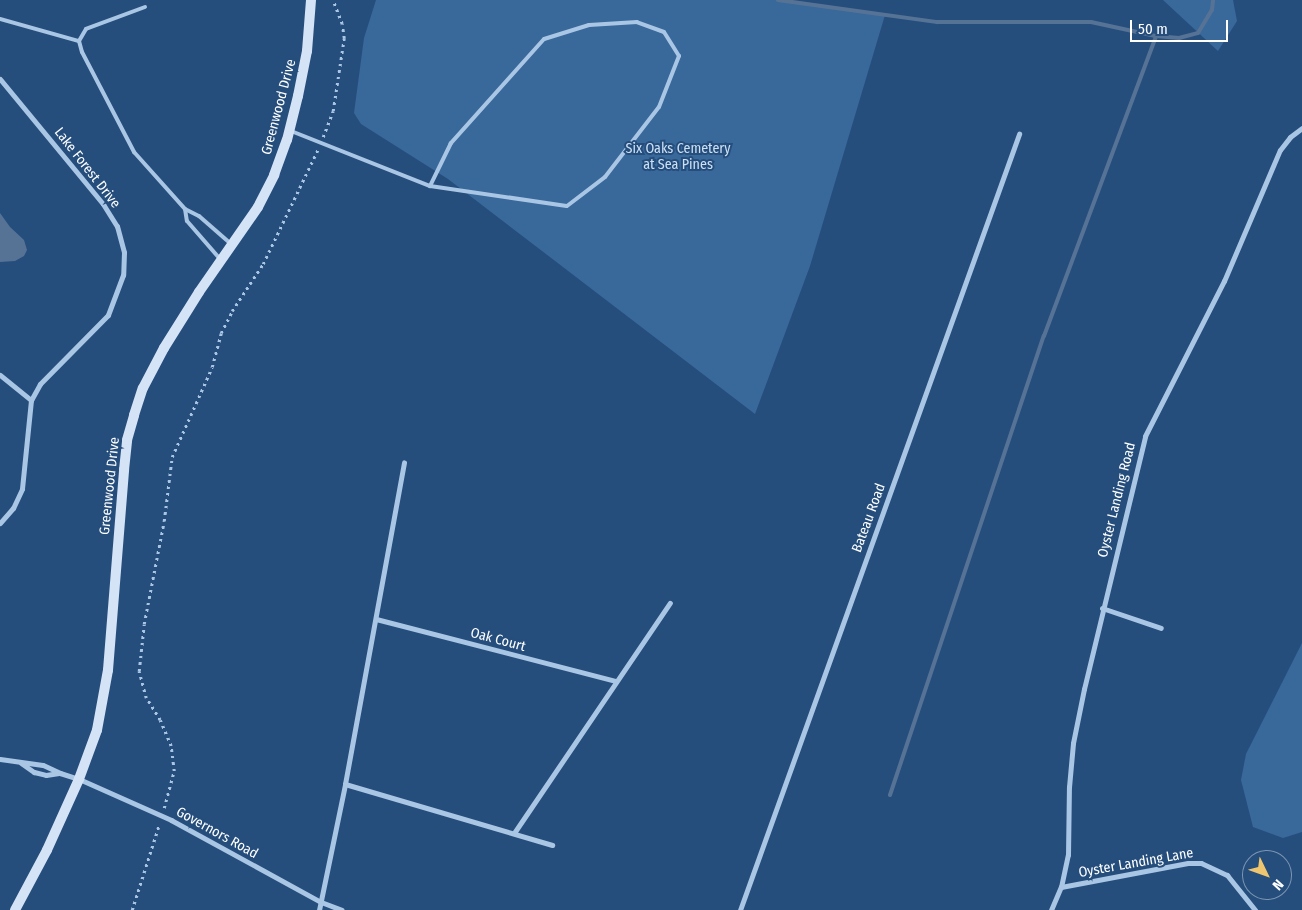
<!DOCTYPE html>
<html>
<head>
<meta charset="utf-8">
<style>
	body { margin:0 }
	#map { position:relative; width:1302px; height:910px; overflow:hidden; background:#254e7d; font-family:"Fira Sans Condensed",sans-serif }
	div>[style] { position:absolute }
	.green>* { inset:0; background:#39689b }
	.water>* { inset:0; background:#567396 }
	.stream>* { height:4px; margin:-2px; padding:0 2px; transform-origin:2px; border-radius:2px; background:#567396 }
	.path>* { height:2.5px; margin-top:-1.25px; transform-origin:0; background:repeating-linear-gradient(90deg,#aac6e5 0 2.5px,transparent 0 6.5px) }
	.lane>* { height:4px; margin:-2px; padding:0 2px; transform-origin:2px; border-radius:2px; background:#aac6e5 }
	.street>* { height:5px; margin:-2.5px; padding:0 2.5px; transform-origin:2.5px; border-radius:2.5px; background:#aac6e5 }
	.secondary>* { height:10px; margin:-5px; padding:0 5px; transform-origin:5px; border-radius:5px; background:#d4e3f5 }
	span { translate:-50% -50%; white-space:nowrap; text-align:center; line-height:1.15; -webkit-text-stroke:4px #254e7d; paint-order:stroke }
	.street-label { font-size:14px; color:#fff }
	.park-label { font-size:14px; color:#cde0f4 }
	.north { position:absolute; left:1242px; top:850px; width:50px; height:50px; box-sizing:border-box; background:#254e7d; border:1px solid #7c95b1; border-radius:50%; rotate:132deg; font-size:14px; font-weight:700; line-height:20px; text-align:center; color:#fff }
	.north::after { content:''; display:block; margin:auto; width:18px; height:22px; background:#eec66f; clip-path:polygon(50% 0,100% 100%,50% 72%,0 100%) }
	.scale { position:absolute; left:1130px; top:20px; width:98px; height:22px; box-sizing:border-box; border:2px solid #fff; border-top:0; padding-left:6px; font-size:15px; line-height:18px; white-space:nowrap; color:#fff; -webkit-text-stroke:4px #254e7d; paint-order:stroke }
</style>
</head>
<body>
<div id="map">
	<div class="green">
		<i style="clip-path:polygon(376px 0,778px 0,885px 15px,810px 266px,755px 414px,448px 179px,361px 124px,354px 113px,364px 38px)"></i>
		<i style="clip-path:polygon(1163px 0,1233px 0,1237px 21px,1218px 51px)"></i>
		<i style="clip-path:polygon(1302px 643px,1302px 832px,1283px 838px,1253px 827px,1241px 780px,1246px 754px)"></i>
	</div>
	<div class="water">
		<i style="clip-path:polygon(0 213px,10px 227px,24px 240px,27px 250px,24px 256px,15px 261px,0 262px)"></i>
	</div>
	<div class="stream">
		<i style="left:778px;top:0;width:161px;rotate:7.9deg"></i>
		<i style="left:937px;top:22px;width:154px"></i>
		<i style="left:1091px;top:22px;width:66px;rotate:12.2deg"></i>
		<i style="left:1156px;top:36px;width:23px;rotate:5deg"></i>
		<i style="left:1179px;top:38px;width:20px;rotate:-15deg"></i>
		<i style="left:1198px;top:33px;width:27px;rotate:-59deg"></i>
		<i style="left:1212px;top:10px;width:10px;rotate:-84deg"></i>
		<i style="left:890px;top:795px;width:484px;rotate:-71.5deg"></i>
		<i style="left:1044px;top:336px;width:320px;rotate:-69.5deg"></i>
	</div>
	<div class="path">
		<i style="left:323px;top:137px;width:28px;rotate:-69deg"></i>
		<i style="left:333px;top:111px;width:74px;rotate:-81.4deg"></i>
		<i style="left:344px;top:38px;width:14px;rotate:-98deg"></i>
		<i style="left:342px;top:24px;width:26px;rotate:-111deg"></i>
		<i style="left:164px;top:808px;width:38px;rotate:-75deg"></i>
		<i style="left:174px;top:771px;width:25px;rotate:-97deg"></i>
		<i style="left:171px;top:746px;width:28px;rotate:-113deg"></i>
		<i style="left:160px;top:720px;width:26px;rotate:-122deg"></i>
		<i style="left:146px;top:698px;width:28px;rotate:-105deg"></i>
		<i style="left:139px;top:671px;width:47px;rotate:-83.9deg"></i>
		<i style="left:144px;top:624px;width:105px;rotate:-79deg"></i>
		<i style="left:164px;top:521px;width:64px;rotate:-82.9deg"></i>
		<i style="left:172px;top:457px;width:98px;rotate:-66deg"></i>
		<i style="left:212px;top:367px;width:35px;rotate:-75deg"></i>
		<i style="left:221px;top:333px;width:25px;rotate:-63deg"></i>
		<i style="left:232px;top:311px;width:56px;rotate:-56.6deg"></i>
		<i style="left:263px;top:264px;width:127px;rotate:-64.4deg"></i>
		<i style="left:132px;top:910px;width:89px;rotate:-72.4deg"></i>
	</div>
	<div class="lane">
		<i style="left:145px;top:7px;width:63px;rotate:159.6deg"></i>
		<i style="left:86px;top:29px;width:14px;rotate:120deg"></i>
		<i style="left:79px;top:41px;width:11px;rotate:75deg"></i>
		<i style="left:82px;top:52px;width:113px;rotate:62.5deg"></i>
		<i style="left:134px;top:152px;width:76px;rotate:48.2deg"></i>
		<i style="left:185px;top:209px;width:16px;rotate:27deg"></i>
		<i style="left:199px;top:216px;width:43px;rotate:41.2deg"></i>
		<i style="left:0;top:19px;width:82px;rotate:15.6deg"></i>
		<i style="left:291px;top:131px;width:149px;rotate:21.6deg"></i>
		<i style="left:430px;top:186px;width:138px;rotate:8.3deg"></i>
		<i style="left:567px;top:206px;width:48px;rotate:-37.3deg"></i>
		<i style="left:605px;top:177px;width:88px;rotate:-52.4deg"></i>
		<i style="left:659px;top:107px;width:55px;rotate:-68.6deg"></i>
		<i style="left:679px;top:56px;width:28px;rotate:-122deg"></i>
		<i style="left:664px;top:32px;width:29px;rotate:-160deg"></i>
		<i style="left:637px;top:22px;width:48px;rotate:176.4deg"></i>
		<i style="left:589px;top:25px;width:47px;rotate:162.7deg"></i>
		<i style="left:544px;top:39px;width:140px;rotate:131.8deg"></i>
		<i style="left:451px;top:143px;width:48px;rotate:116deg"></i>
		<i style="left:185px;top:209px;width:12px;rotate:81deg"></i>
		<i style="left:187px;top:221px;width:50px;rotate:49deg"></i>
	</div>
	<div class="street">
		<i style="left:0;top:79px;width:162px;rotate:50.5deg"></i>
		<i style="left:103px;top:204px;width:26px;rotate:58deg"></i>
		<i style="left:117px;top:226px;width:27px;rotate:75deg"></i>
		<i style="left:124px;top:252px;width:23px;rotate:92deg"></i>
		<i style="left:123px;top:275px;width:43px;rotate:110.6deg"></i>
		<i style="left:108px;top:315px;width:97px;rotate:134.6deg"></i>
		<i style="left:40px;top:384px;width:18px;rotate:119deg"></i>
		<i style="left:31px;top:400px;width:89px;rotate:95.8deg"></i>
		<i style="left:22px;top:489px;width:21px;rotate:115deg"></i>
		<i style="left:13px;top:508px;width:20px;rotate:131deg"></i>
		<i style="left:0;top:375px;width:40px;rotate:39deg"></i>
		<i style="left:1102px;top:608px;width:62px;rotate:18.7deg"></i>
		<i style="left:376px;top:619px;width:247px;rotate:14.5deg"></i>
		<i style="left:0;top:759px;width:43px;rotate:7.9deg"></i>
		<i style="left:43px;top:765px;width:19px;rotate:25deg"></i>
		<i style="left:60px;top:773px;width:20px;rotate:18deg"></i>
		<i style="left:79px;top:779px;width:101px;rotate:24deg"></i>
		<i style="left:171px;top:820px;width:171px;rotate:28.7deg"></i>
		<i style="left:321px;top:902px;width:22px;rotate:21deg"></i>
		<i style="left:21px;top:763px;width:16px;rotate:35deg"></i>
		<i style="left:34px;top:772px;width:12px;rotate:14deg"></i>
		<i style="left:46px;top:775px;width:13px;rotate:-9deg"></i>
		<i style="left:345px;top:784px;width:216px;rotate:16.4deg"></i>
		<i style="left:514px;top:833px;width:278px;rotate:-55.9deg"></i>
		<i style="left:1061px;top:887px;width:129px;rotate:-10.7deg"></i>
		<i style="left:1188px;top:863px;width:13px"></i>
		<i style="left:1201px;top:863px;width:29px;rotate:25deg"></i>
		<i style="left:1227px;top:875px;width:45px;rotate:51.3deg"></i>
		<i style="left:319px;top:910px;width:129px;rotate:-78.3deg"></i>
		<i style="left:345px;top:784px;width:327px;rotate:-79.6deg"></i>
		<i style="left:740px;top:910px;width:825px;rotate:-70.22deg"></i>
		<i style="left:1051px;top:910px;width:25px;rotate:-67deg"></i>
		<i style="left:1061px;top:887px;width:33px;rotate:-78deg"></i>
		<i style="left:1068px;top:855px;width:68px;rotate:-89.2deg"></i>
		<i style="left:1069px;top:787px;width:44px;rotate:-84.8deg"></i>
		<i style="left:1073px;top:743px;width:55px;rotate:-78.5deg"></i>
		<i style="left:1084px;top:689px;width:260px;rotate:-76.4deg"></i>
		<i style="left:1145px;top:436px;width:174px;rotate:-63deg"></i>
		<i style="left:1224px;top:281px;width:142px;rotate:-66.9deg"></i>
		<i style="left:1280px;top:150px;width:16px;rotate:-52deg"></i>
		<i style="left:1290px;top:137px;width:15px;rotate:-37deg"></i>
	</div>
	<div class="secondary">
		<i style="left:15px;top:910px;width:68px;rotate:-61.9deg"></i>
		<i style="left:47px;top:850px;width:78px;rotate:-65.7deg"></i>
		<i style="left:79px;top:779px;width:52px;rotate:-69.8deg"></i>
		<i style="left:97px;top:730px;width:61px;rotate:-79.6deg"></i>
		<i style="left:108px;top:670px;width:201px;rotate:-85.4deg"></i>
		<i style="left:124px;top:470px;width:30px;rotate:-84deg"></i>
		<i style="left:127px;top:440px;width:26px;rotate:-74deg"></i>
		<i style="left:134px;top:415px;width:28px;rotate:-72deg"></i>
		<i style="left:143px;top:388px;width:45px;rotate:-62.3deg"></i>
		<i style="left:164px;top:348px;width:66px;rotate:-58deg"></i>
		<i style="left:199px;top:292px;width:103px;rotate:-55.2deg"></i>
		<i style="left:258px;top:207px;width:36px;rotate:-63deg"></i>
		<i style="left:274px;top:175px;width:37px;rotate:-70deg"></i>
		<i style="left:287px;top:140px;width:45px;rotate:-76deg"></i>
		<i style="left:298px;top:96px;width:46px;rotate:-78.7deg"></i>
		<i style="left:307px;top:51px;width:51px;rotate:-85.5deg"></i>
	</div>
	<div class="street-label">
		<span style="left:279px;top:107px;rotate:-75deg">Greenwood Drive</span>
		<span style="left:87px;top:168px;rotate:52deg">Lake Forest Drive</span>
		<span style="left:110px;top:486px;rotate:-84deg">Greenwood Drive</span>
		<span style="left:1117px;top:500px;rotate:-76deg">Oyster Landing Road</span>
		<span style="left:869px;top:518px;rotate:-70deg">Bateau Road</span>
		<span style="left:498px;top:640px;rotate:15deg">Oak Court</span>
		<span style="left:217px;top:833px;rotate:29deg">Governors Road</span>
		<span style="left:1136px;top:863px;rotate:-10deg">Oyster Landing Lane</span>
	</div>
	<div class="park-label">
		<span style="left:678px;top:157px">Six Oaks Cemetery<br>at Sea Pines</span>
	</div>
	<div class="north">N</div>
	<div class="scale">50 m</div>
</div>
</body>
</html>
